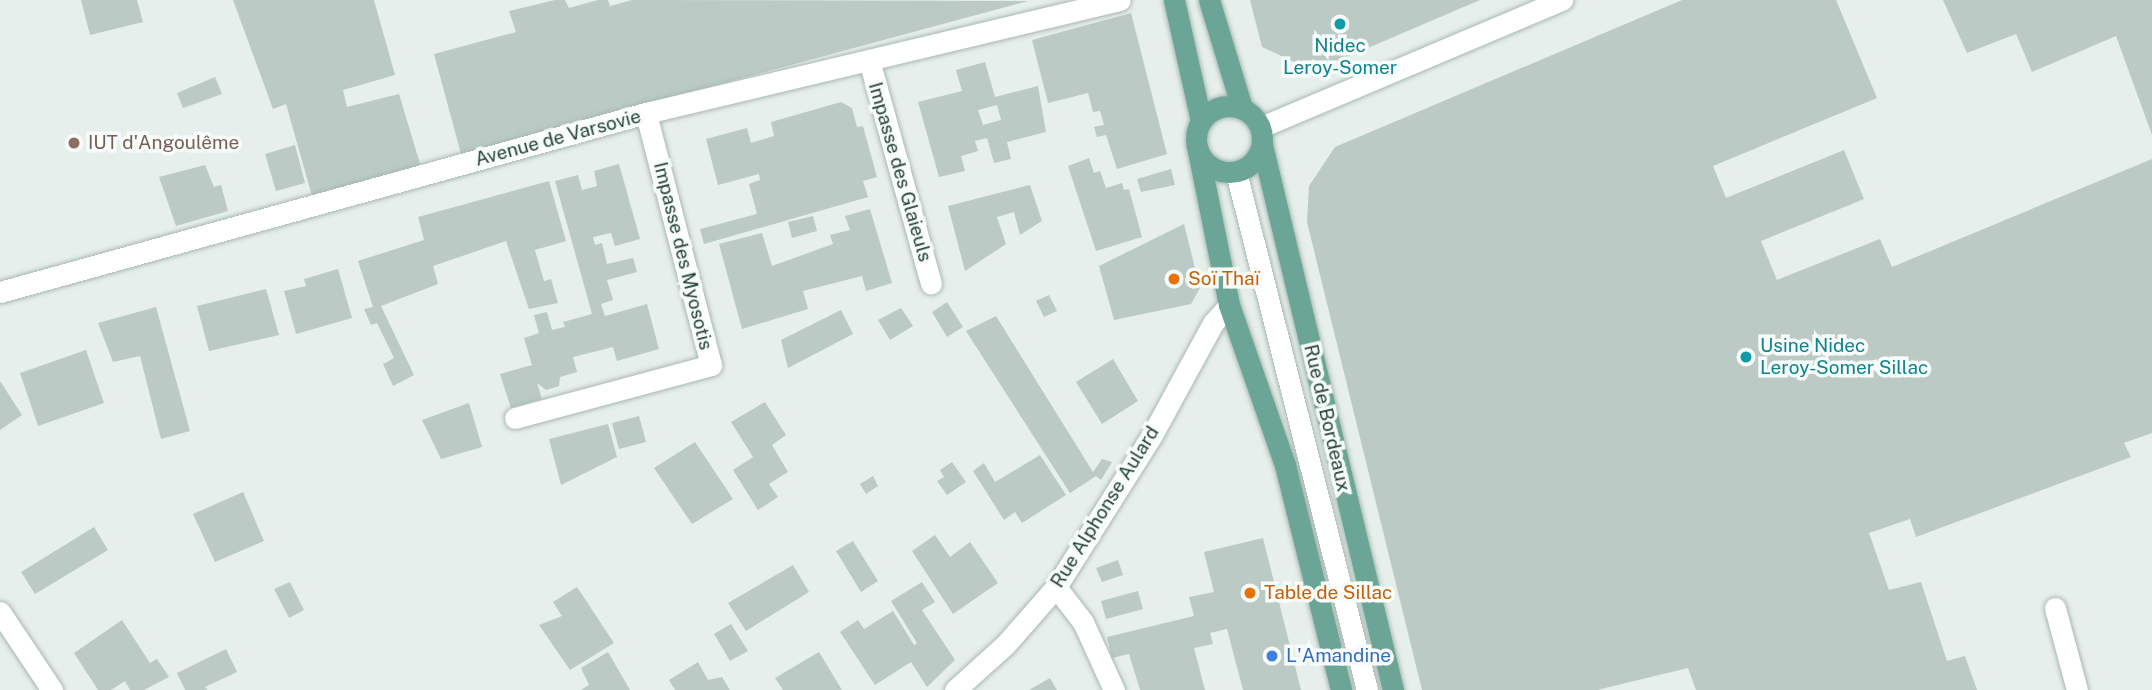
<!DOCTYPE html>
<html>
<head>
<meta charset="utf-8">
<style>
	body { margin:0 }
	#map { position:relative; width:2152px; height:690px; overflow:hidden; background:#e6efeb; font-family:"Public Sans",sans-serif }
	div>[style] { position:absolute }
	.building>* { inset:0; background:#bbcac4 }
	.roads { filter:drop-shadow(0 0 2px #a8b8b2) drop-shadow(0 0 2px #a8b8b2) }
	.minor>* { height:21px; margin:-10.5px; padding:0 10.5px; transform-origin:10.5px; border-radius:10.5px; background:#fff }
	.major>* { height:21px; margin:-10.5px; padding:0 10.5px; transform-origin:10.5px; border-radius:10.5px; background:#6aa596 }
	.major>.ring { margin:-10.5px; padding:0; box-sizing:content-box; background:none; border:21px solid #6aa596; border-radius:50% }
	.dots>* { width:19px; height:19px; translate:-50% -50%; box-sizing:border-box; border:4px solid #f7fbf9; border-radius:50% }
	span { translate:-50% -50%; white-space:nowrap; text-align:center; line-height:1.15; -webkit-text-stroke:7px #f7fbf9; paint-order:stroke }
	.culture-label { font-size:19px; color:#0d838f }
	.left { translate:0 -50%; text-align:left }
	.street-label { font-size:19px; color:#24423a }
	.education-label { font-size:19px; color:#785e54 }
	.food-label { font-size:19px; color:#c56008 }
	.shop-label { font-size:19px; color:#366cbe }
</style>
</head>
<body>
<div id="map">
	<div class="building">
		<i style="clip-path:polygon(81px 0,137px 0,143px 22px,90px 35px)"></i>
		<i style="clip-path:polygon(233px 0,374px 0,395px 75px,343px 90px,347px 107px,399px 94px,421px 167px,312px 196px,286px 104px,273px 109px)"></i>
		<i style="clip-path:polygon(555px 0,565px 0,569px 8px,598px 0,608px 0,610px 6px,632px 0,1028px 1px,461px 154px,434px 54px,516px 32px,509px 11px)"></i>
		<i style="clip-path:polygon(1250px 0,1480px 0,1314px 71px,1262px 47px)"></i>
		<i style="clip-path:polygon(1682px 0,1836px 0,1877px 98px,1713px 166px,1726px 198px,1844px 150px,1864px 199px,1761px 241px,1777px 280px,1880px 239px,1892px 267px,2152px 159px,2152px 433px,2124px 443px,2131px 457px,1916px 537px,1910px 519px,1869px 533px,1889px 590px,1921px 582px,1947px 661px,1965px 656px,1977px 690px,1696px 690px,1688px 668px,1597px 690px,1422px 690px,1307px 222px,1309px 186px,1335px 147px)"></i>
		<i style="clip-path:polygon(1943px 0,2152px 0,2152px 135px,2116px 36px,2032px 72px,2016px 34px,1967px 53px)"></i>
		<i style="clip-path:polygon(1131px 13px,1167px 154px,1117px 169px,1106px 135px,1097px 137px,1094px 127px,1104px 125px,1100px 111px,1093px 112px,1088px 93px,1048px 103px,1032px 40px)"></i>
		<i style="clip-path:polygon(evenodd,985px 62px,995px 97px,1038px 86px,1046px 132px,1007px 142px,1011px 159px,994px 163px,987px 138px,975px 141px,978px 151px,961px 156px,965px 171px,939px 177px,918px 102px,962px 91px,956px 70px,985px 62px,997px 105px,1001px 120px,983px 125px,978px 110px,997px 105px)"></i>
		<i style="clip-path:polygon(215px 77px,222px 94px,183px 108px,177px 93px)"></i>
		<i style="clip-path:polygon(841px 102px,852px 108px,857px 127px,863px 126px,877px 177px,863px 181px,868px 197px,704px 244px,700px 229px,757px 214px,749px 184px,760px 180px,759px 174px,718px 185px,706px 139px,747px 128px,751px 143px,774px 136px,771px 122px)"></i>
		<i style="clip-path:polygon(295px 145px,305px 183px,276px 191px,265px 154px)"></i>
		<i style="clip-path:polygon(1089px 158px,1094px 173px,1100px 171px,1106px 188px,1122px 183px,1124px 190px,1129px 189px,1142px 237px,1096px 251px,1068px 166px)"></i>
		<i style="clip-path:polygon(619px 164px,640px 239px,615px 246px,611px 233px,593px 237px,595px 245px,602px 243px,607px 264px,633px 258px,637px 272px,607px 280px,613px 300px,601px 304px,605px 316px,647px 304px,659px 349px,617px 361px,613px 347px,573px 357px,577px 372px,560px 377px,559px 386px,546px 390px,537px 383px,542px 399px,511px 408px,500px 374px,532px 365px,524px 338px,539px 333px,534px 315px,547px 312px,552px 330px,565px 327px,563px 322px,592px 314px,555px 181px,578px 175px,582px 190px,597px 186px,594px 171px)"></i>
		<i style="clip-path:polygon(205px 165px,214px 187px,221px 185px,228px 211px,176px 226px,159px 177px)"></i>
		<i style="clip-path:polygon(1171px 169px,1175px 185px,1141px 192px,1137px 179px)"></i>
		<i style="clip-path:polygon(549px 181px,566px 241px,535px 250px,544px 281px,551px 279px,558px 303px,529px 309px,506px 241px,433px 266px,438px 284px,381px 306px,414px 375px,393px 386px,383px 364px,394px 358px,377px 323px,371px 325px,364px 309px,373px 307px,358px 261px,424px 240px,418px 217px)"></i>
		<i style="clip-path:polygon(1030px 185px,1042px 221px,1020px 235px,1014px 212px,997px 217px,1006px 244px,965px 271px,948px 206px)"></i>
		<i style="clip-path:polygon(870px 209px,892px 283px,866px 291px,862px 276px,803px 291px,808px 309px,742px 329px,719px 244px,762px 233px,772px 266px,833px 244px,830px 235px,850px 230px,845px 216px)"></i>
		<i style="clip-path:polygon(813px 216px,817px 231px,792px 238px,788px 222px)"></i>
		<i style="clip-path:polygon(1184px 224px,1200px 288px,1191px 304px,1114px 320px,1099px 266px)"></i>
		<i style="clip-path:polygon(338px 269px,352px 318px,296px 334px,284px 291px,306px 286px,304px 279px)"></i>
		<i style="clip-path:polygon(266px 289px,279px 335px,209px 351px,197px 306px)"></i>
		<i style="clip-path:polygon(1049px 295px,1057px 311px,1044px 317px,1036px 301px)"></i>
		<i style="clip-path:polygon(947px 302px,963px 327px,947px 337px,932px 312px)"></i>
		<i style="clip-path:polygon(156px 307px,190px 431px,161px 439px,140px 356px,113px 362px,98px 323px)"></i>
		<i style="clip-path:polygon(901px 308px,913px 326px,890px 340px,878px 320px)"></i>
		<i style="clip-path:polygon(841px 310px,853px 334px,788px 368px,781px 340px)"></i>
		<i style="clip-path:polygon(996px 316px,1093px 472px,1102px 459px,1112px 462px,1101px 480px,1096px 476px,1070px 493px,966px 331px)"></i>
		<i style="clip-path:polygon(86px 350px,104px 403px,38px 426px,20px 373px)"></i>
		<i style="clip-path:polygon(1113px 359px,1138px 401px,1102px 424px,1076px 382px)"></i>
		<i style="clip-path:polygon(0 381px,22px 415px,0 430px)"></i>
		<i style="clip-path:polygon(765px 402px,786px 435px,772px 445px,788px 472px,769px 484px,778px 497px,758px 510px,733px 470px,753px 457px,731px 422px)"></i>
		<i style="clip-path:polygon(469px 403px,482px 447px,441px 459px,422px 420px)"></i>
		<i style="clip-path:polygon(639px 416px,646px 442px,619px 449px,612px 423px)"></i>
		<i style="clip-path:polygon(608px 424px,617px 457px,561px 485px,549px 439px)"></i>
		<i style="clip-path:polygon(695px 442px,733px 499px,692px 524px,654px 468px)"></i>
		<i style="clip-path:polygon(1040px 455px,1066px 495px,1022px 523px,1015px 512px,1004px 520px,973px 471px,984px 463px,995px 482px)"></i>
		<i style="clip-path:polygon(952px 462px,966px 482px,947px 495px,937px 481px,944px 477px,940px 470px)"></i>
		<i style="clip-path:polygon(873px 476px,878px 486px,866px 494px,860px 484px)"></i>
		<i style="clip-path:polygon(243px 492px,264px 541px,215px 562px,193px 514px)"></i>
		<i style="clip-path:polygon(94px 527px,108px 550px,35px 594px,21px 572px)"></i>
		<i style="clip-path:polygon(935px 535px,950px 557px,970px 542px,998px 583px,953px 614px,912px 551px)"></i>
		<i style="clip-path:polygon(1263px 538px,1301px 690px,1243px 690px,1227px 629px,1210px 633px,1213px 644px,1194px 648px,1205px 690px,1140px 690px,1129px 654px,1112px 658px,1107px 637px,1194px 616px,1189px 597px,1214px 592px,1204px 552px)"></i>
		<i style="clip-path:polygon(853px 541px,878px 581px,861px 592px,836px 551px)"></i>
		<i style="clip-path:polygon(1118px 560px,1123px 575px,1102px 582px,1096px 568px)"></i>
		<i style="clip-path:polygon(793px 565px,809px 592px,746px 631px,728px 603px)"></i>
		<i style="clip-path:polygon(290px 582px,304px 610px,289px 618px,274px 589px)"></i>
		<i style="clip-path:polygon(922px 582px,935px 602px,922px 610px,955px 660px,927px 687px,911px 662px,875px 685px,840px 632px,858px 620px,864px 629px,893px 611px,914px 645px,917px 643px,891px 601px)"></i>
		<i style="clip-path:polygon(577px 587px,614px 643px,570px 670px,539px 625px,562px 616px,553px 602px)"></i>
		<i style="clip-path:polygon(1138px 591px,1143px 609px,1106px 619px,1101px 601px)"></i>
		<i style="clip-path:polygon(122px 620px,150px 663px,157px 659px,169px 677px,144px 690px,130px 690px,125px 681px,111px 690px,98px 690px,74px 653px)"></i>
		<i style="clip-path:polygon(731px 624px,748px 651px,730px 661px,714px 634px)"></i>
		<i style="clip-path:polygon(226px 649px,237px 672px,205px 687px,208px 690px,185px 690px,177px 673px)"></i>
		<i style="clip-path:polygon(608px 652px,630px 690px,581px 690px,589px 685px,581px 668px)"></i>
		<i style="clip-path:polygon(819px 652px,842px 690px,783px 690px,775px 678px)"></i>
		<i style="clip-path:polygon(698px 662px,708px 680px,722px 677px,730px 690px,675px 690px,669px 680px)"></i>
		<i style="clip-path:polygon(1050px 678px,1057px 690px,1029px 690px)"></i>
	</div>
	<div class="roads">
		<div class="minor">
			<i style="left:869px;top:60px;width:232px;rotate:74.5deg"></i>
			<i style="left:1261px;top:127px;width:327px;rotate:-22.9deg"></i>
			<i style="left:1236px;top:172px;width:534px;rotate:75.81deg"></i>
			<i style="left:0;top:292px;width:670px;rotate:-15.49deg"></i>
			<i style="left:646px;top:113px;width:487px;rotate:-13.4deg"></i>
			<i style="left:515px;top:418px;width:203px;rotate:-15.1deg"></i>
			<i style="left:711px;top:365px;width:260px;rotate:-104.5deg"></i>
			<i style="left:1056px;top:587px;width:44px;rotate:52.4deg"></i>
			<i style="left:1083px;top:622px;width:75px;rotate:65.5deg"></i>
			<i style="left:2055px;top:608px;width:85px;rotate:75deg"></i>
			<i style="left:0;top:612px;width:94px;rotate:56.3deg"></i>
			<i style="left:955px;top:690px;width:67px;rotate:-42deg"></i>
			<i style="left:1005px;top:645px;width:77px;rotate:-48.7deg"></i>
			<i style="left:1056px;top:587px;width:180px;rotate:-57.7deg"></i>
			<i style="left:1152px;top:435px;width:128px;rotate:-61.4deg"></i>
			<i style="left:1213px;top:323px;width:24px;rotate:-48deg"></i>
		</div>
		<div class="major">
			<i style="left:1174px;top:0;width:124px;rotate:77.4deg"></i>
			<i style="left:1209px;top:0;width:113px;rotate:73deg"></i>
			<i class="ring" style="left:1196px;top:106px;width:45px;height:45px"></i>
			<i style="left:1262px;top:145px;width:561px;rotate:76.48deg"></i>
			<i style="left:1198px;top:151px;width:157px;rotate:78.6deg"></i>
			<i style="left:1229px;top:305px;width:170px;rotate:70.7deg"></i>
			<i style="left:1285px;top:465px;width:232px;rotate:76deg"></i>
		</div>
	</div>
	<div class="dots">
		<i style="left:1340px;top:24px;background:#0f9aa8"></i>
		<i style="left:74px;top:143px;background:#8d6e63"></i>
		<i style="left:1174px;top:279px;background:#e8710a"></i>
		<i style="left:1746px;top:357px;background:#0f9aa8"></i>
		<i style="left:1250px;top:593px;background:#e8710a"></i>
		<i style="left:1272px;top:656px;background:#3f7fe0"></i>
	</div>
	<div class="culture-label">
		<span style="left:1340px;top:57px">Nidec<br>Leroy-Somer</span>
		<span class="left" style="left:1760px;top:357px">Usine Nidec<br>Leroy-Somer Sillac</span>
	</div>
	<div class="street-label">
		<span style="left:558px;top:138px;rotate:-15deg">Avenue de Varsovie</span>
		<span style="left:900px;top:172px;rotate:74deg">Impasse des Glaieuls</span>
		<span style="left:683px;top:256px;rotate:76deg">Impasse des Myosotis</span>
		<span style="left:1327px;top:418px;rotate:77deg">Rue de Bordeaux</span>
		<span style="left:1105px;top:507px;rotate:-58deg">Rue Alphonse Aulard</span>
	</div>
	<div class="education-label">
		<span class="left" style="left:88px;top:143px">IUT d'Angoulême</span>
	</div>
	<div class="food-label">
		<span class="left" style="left:1188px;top:279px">Soï Thaï</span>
		<span class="left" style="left:1264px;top:593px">Table de Sillac</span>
	</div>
	<div class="shop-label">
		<span class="left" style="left:1286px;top:656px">L'Amandine</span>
	</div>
</div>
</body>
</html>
